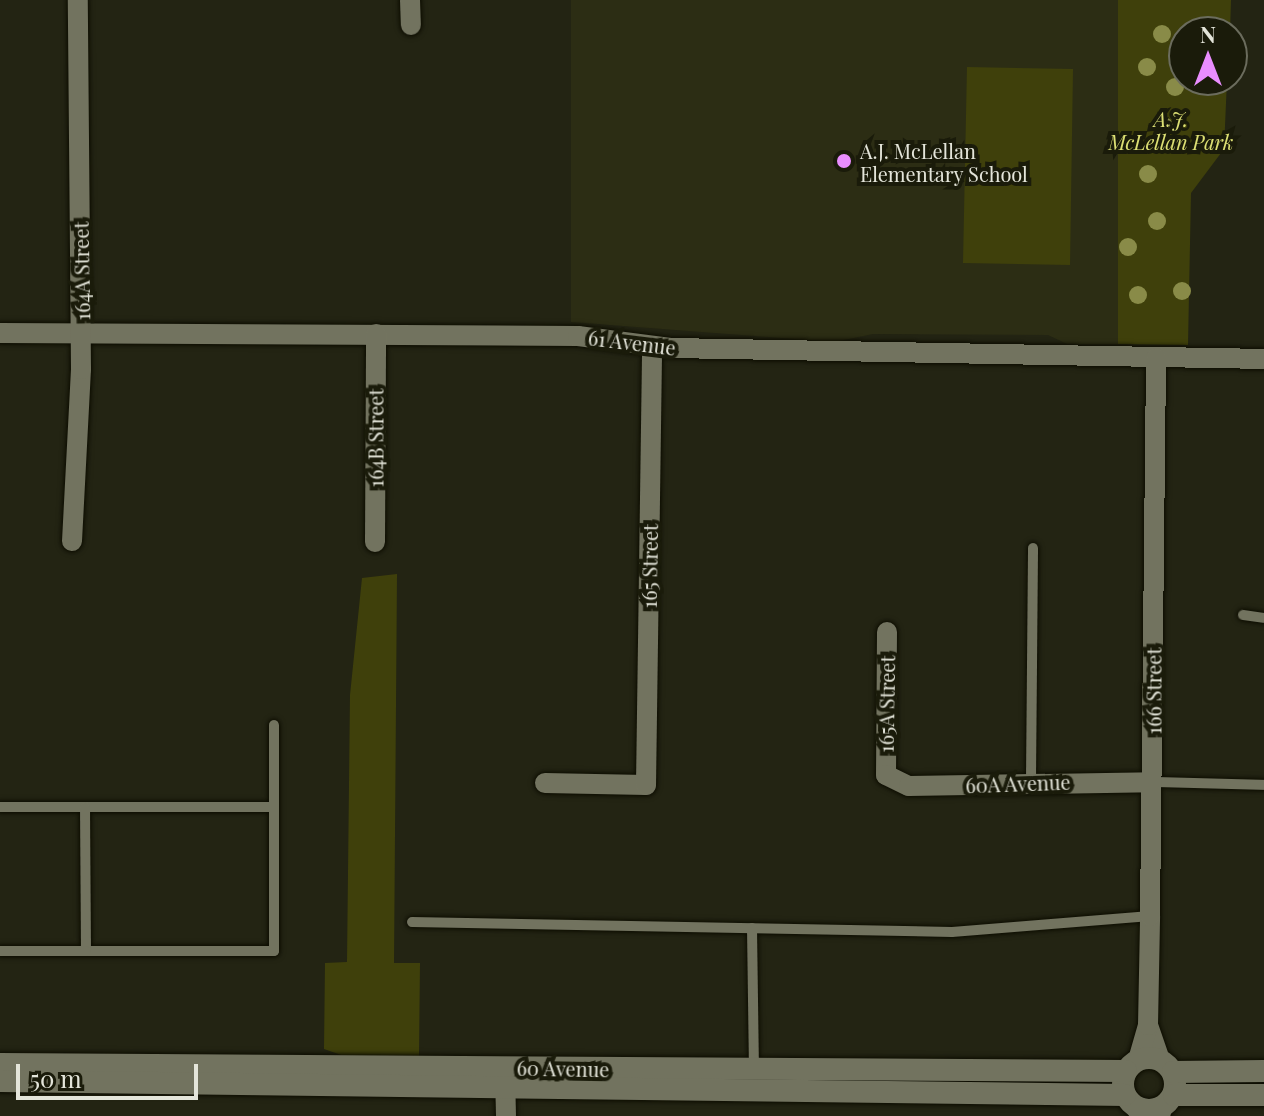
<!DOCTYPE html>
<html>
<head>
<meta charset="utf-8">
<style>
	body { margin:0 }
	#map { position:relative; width:1264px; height:1116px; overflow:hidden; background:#232413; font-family:"Playfair Display",serif }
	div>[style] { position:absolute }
	.built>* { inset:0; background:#2c2d14 }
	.green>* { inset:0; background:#3f400b }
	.roads { filter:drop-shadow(0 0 2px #0d0d01) drop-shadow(0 0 2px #0d0d01) }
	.service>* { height:10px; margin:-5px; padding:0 5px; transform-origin:5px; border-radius:5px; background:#72735f }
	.minor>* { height:20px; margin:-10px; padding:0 10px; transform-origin:10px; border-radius:10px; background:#72735f }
	.tertiary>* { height:22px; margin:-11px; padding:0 11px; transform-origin:11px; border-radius:11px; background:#72735f }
	.tertiary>.ring { margin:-11px; padding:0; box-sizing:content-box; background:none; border:22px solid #72735f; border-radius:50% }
	.trees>* { width:18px; height:18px; margin:-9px; border-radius:50%; background:#898b48 }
	.dots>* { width:22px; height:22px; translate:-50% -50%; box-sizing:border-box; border:4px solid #1a1b0a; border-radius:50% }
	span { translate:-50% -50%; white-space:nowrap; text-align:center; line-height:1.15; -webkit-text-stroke:8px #1a1b0a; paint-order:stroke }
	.park-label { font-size:20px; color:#dde074; font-style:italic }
	.poi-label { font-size:20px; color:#e4e5da }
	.left { translate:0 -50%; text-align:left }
	.street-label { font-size:20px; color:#e4e5da }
	.north { position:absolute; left:1168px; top:16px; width:80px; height:80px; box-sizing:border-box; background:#1a1b0a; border:2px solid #6b6c5d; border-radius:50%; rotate:0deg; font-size:22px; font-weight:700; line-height:32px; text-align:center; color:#e4e5da }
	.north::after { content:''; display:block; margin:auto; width:28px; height:36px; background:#e98dfe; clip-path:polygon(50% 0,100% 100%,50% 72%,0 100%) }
	.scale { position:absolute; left:16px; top:1064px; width:182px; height:36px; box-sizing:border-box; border:4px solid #e4e5da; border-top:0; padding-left:10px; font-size:24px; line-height:28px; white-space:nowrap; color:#e4e5da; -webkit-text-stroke:6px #1a1b0a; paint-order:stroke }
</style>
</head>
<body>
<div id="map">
	<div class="built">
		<i style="clip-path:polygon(571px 0,1118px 0,1118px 344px,1067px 344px,1048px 335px,873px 334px,834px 342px,571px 322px)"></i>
	</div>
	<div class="green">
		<i style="clip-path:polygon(1118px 0,1231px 0,1230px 32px,1184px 32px,1184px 80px,1227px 80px,1224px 149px,1191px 193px,1188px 345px,1118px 344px)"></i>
		<i style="clip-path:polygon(967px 67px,1073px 69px,1070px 265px,963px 263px)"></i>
		<i style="clip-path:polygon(397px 574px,394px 963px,420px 963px,419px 1057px,344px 1056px,324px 1049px,325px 963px,347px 962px,350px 695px,362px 578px)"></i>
	</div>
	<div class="roads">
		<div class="service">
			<i style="left:1243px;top:615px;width:21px;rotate:8deg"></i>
			<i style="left:1031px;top:780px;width:232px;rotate:-89.5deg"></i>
			<i style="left:1152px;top:782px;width:112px;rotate:1.5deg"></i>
			<i style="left:0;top:807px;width:273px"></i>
			<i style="left:85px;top:807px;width:144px;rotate:89.6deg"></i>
			<i style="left:86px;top:951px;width:188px"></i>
			<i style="left:274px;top:951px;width:226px;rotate:-90deg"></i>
			<i style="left:412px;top:922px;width:540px;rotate:1.06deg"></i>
			<i style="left:952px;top:932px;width:199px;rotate:-4.6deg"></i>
			<i style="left:752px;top:928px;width:142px;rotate:89.2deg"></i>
			<i style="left:0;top:951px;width:86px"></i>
		</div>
		<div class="minor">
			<i style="left:410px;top:0;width:25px;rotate:88deg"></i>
			<i style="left:0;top:333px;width:578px;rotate:0.3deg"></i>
			<i style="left:578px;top:336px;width:95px;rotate:7.3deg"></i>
			<i style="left:672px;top:348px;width:592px;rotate:1.06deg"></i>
			<i style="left:72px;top:541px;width:172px;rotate:-87deg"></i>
			<i style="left:81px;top:369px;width:369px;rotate:-90.5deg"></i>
			<i style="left:375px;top:542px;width:208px;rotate:-89.7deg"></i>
			<i style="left:887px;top:632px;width:143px;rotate:90.4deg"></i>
			<i style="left:886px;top:775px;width:25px;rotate:26deg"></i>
			<i style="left:909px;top:786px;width:243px;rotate:-0.9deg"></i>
			<i style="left:545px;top:783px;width:101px;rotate:1.1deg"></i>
			<i style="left:646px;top:785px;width:439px;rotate:-89.2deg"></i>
			<i style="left:1148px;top:1025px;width:37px;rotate:71deg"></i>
			<i style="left:1138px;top:1060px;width:36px;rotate:-74deg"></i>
			<i style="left:1148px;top:1025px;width:109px;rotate:-88.9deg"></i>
			<i style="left:1150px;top:916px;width:558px;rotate:-89.38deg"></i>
			<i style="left:505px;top:1072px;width:44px;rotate:88.7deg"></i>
			<i style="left:1136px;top:1107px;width:10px;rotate:66deg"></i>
			<i style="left:1160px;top:1116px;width:8px;rotate:-76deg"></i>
		</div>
		<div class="tertiary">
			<i class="ring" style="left:1123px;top:1058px;width:30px;height:30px"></i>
			<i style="left:0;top:1064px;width:1126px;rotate:0.36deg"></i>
			<i style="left:1173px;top:1072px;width:91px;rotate:-0.6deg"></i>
			<i style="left:0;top:1081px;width:1125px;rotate:0.71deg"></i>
			<i style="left:1174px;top:1095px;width:90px"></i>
		</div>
	</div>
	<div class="trees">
		<i style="left:1162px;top:34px"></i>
		<i style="left:1147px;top:67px"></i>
		<i style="left:1175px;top:87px"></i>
		<i style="left:1164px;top:126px"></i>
		<i style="left:1148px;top:174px"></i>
		<i style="left:1157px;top:221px"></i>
		<i style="left:1128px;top:247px"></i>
		<i style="left:1182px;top:291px"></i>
		<i style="left:1138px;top:295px"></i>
	</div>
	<div class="dots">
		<i style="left:844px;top:161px;background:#e98dfe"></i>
	</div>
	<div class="park-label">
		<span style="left:1171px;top:130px">A.J.<br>McLellan Park</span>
	</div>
	<div class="poi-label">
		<span class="left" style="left:860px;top:162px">A.J. McLellan<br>Elementary School</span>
	</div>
	<div class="street-label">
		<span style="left:81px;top:271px;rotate:-91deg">164A Street</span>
		<span style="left:632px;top:342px;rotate:7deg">61 Avenue</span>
		<span style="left:375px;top:438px;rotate:-90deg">164B Street</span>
		<span style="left:649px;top:566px;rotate:-89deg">165 Street</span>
		<span style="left:1153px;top:691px;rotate:-90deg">166 Street</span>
		<span style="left:886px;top:704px;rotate:-89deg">165A Street</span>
		<span style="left:1018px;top:783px;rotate:-2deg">60A Avenue</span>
		<span style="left:563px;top:1068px;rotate:1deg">60 Avenue</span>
	</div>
	<div class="north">N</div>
	<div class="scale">50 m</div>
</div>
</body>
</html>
